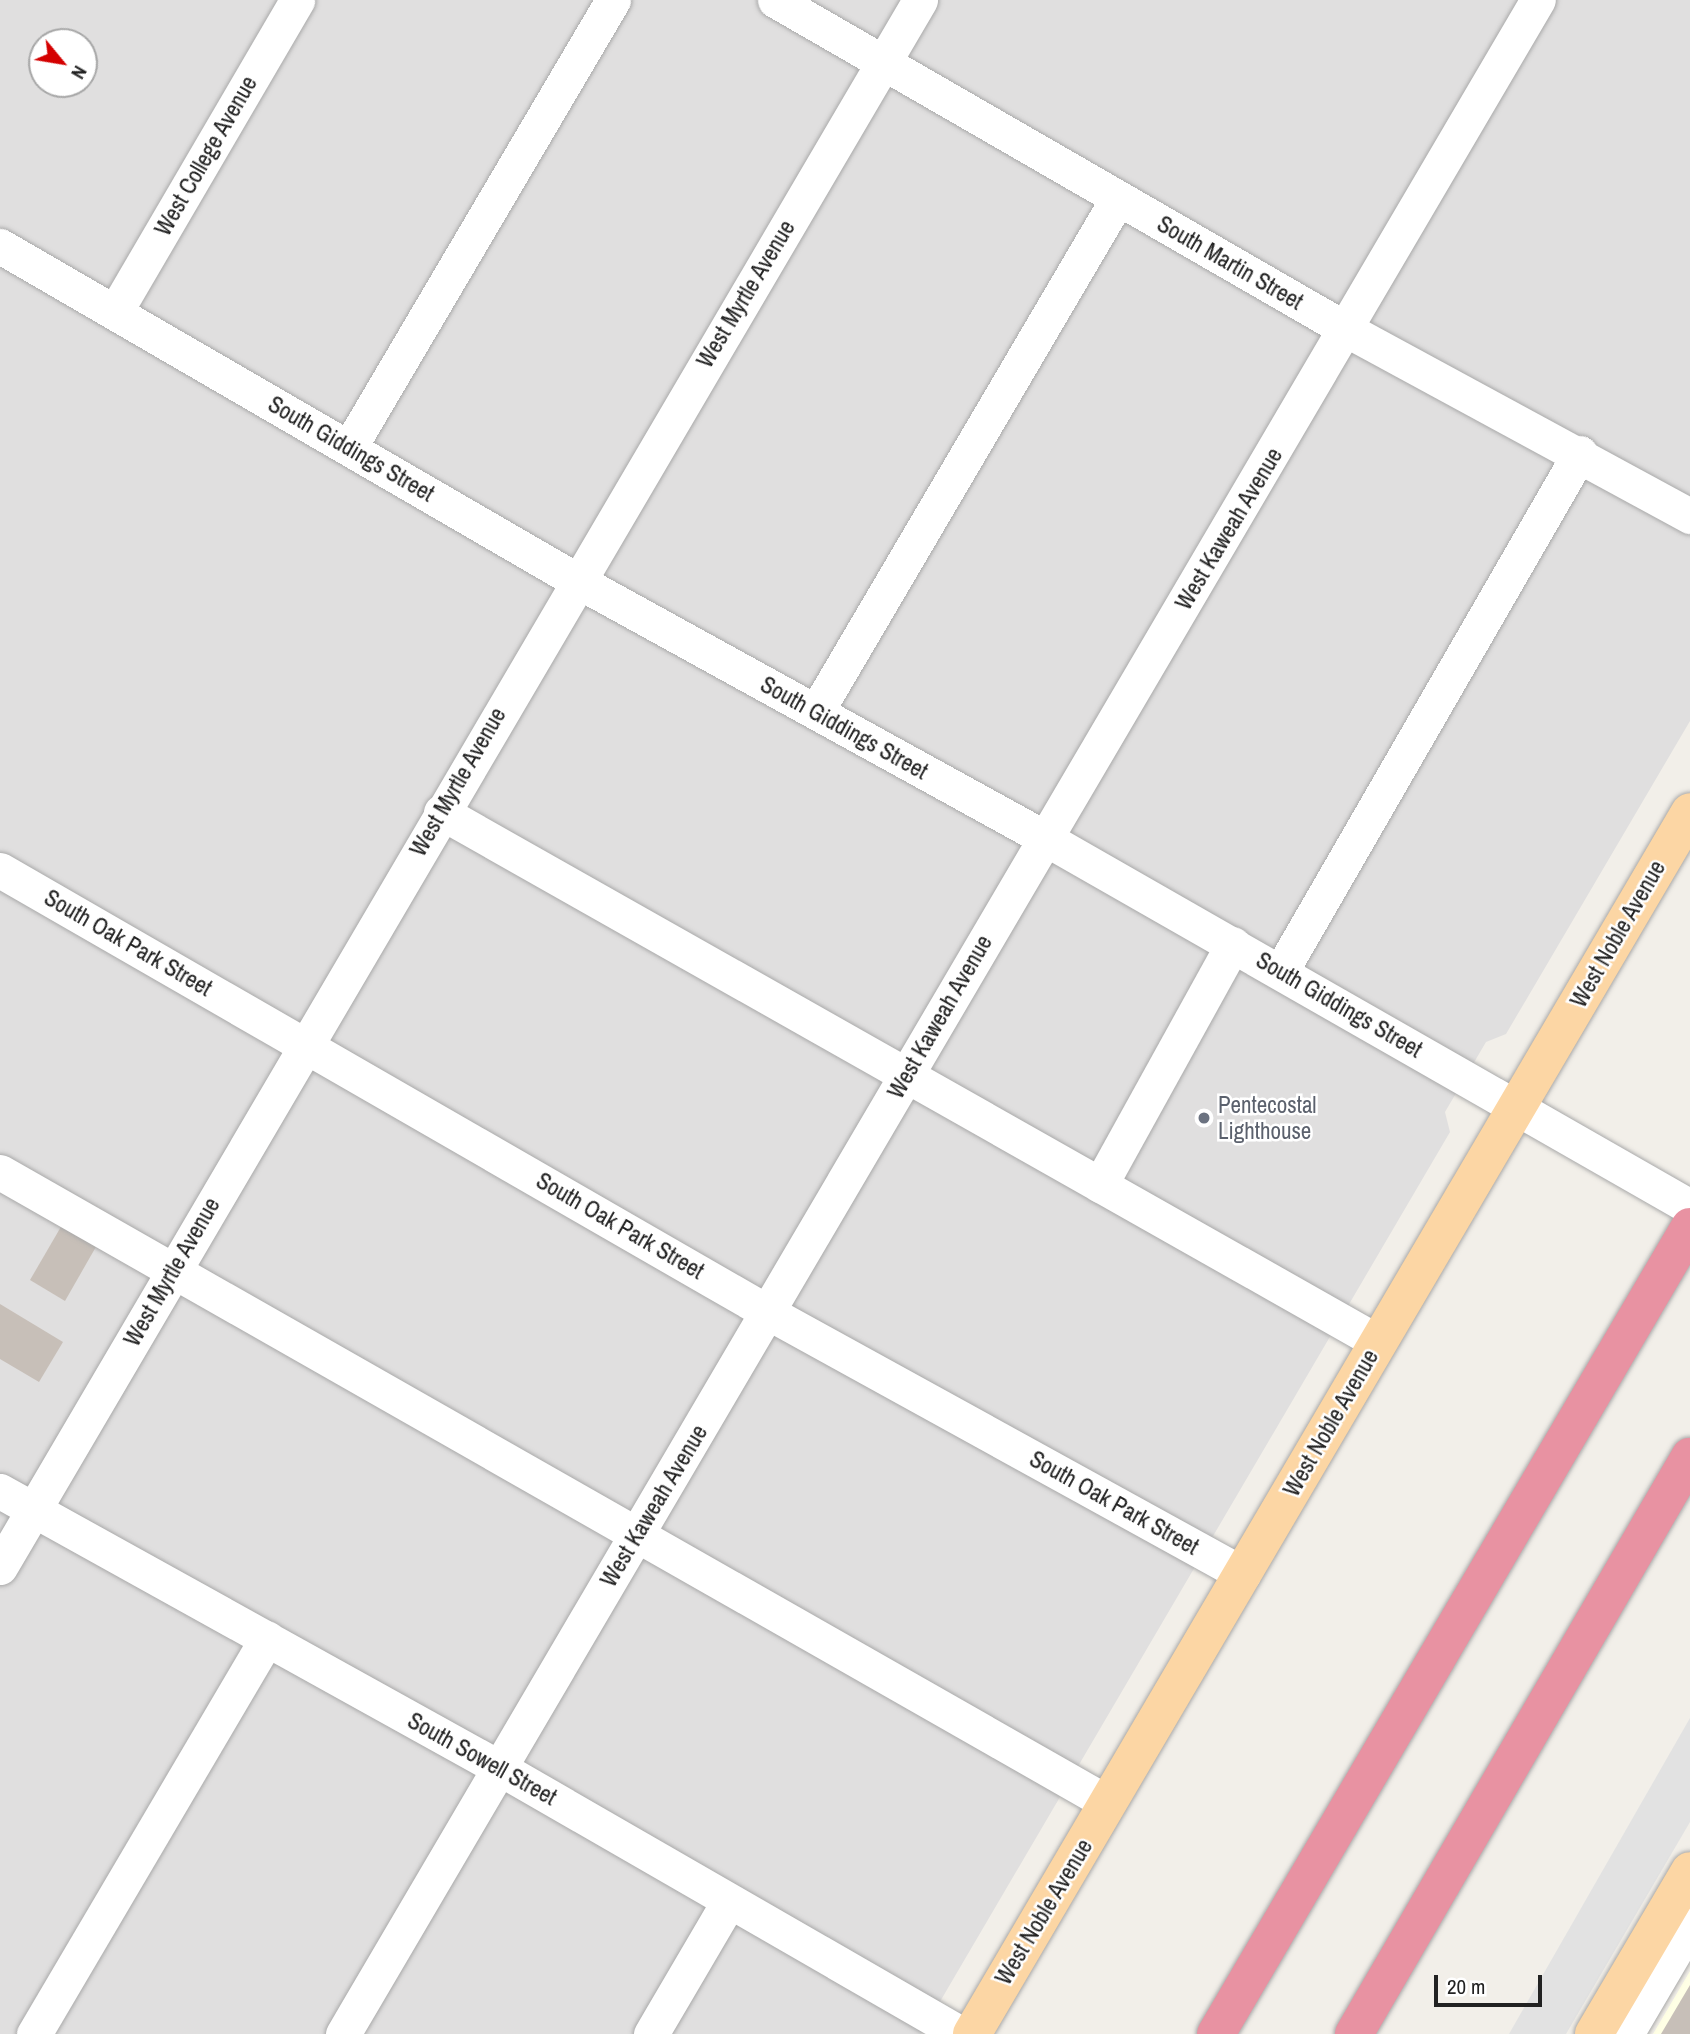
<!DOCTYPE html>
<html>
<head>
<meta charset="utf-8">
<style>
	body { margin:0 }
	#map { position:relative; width:1690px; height:2034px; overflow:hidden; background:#f2efe9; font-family:"Archivo Narrow",sans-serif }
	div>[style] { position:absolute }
	.residential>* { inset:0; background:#e0dfdf }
	.education>* { inset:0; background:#ffffe5 }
	.parking>* { inset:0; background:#e2e2e2 }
	.building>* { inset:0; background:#c7bfb8 }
	.roads { filter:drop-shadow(0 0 2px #a9a9a9) drop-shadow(0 0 2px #a9a9a9) }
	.minor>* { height:35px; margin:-17.5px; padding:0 17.5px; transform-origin:17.5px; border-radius:17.5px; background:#fff }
	.major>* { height:38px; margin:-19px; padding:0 19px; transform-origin:19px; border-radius:19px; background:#fcd6a4 }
	.highway>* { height:38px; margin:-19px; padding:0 19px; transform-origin:19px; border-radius:19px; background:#e892a2 }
	.dots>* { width:19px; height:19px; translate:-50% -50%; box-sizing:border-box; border:4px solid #fff; border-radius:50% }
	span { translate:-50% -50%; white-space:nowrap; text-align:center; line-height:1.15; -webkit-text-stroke:5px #fff; paint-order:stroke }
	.street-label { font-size:23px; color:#222 }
	.worship-label { font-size:23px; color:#5b616d }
	.left { translate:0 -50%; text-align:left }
	.north { position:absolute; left:28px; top:28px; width:70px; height:70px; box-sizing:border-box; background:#fff; border:2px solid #a7a7a7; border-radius:50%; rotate:120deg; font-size:19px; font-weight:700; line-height:28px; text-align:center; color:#222 }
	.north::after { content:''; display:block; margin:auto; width:24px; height:32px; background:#d40000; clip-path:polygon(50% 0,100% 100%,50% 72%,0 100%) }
	.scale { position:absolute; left:1434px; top:1975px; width:108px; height:32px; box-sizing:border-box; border:4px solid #222; border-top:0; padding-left:9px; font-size:21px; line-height:24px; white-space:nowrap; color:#222; -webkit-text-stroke:5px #fff; paint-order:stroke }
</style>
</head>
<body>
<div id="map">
	<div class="residential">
		<i style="clip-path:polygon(evenodd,0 0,1690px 0,1690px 721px,1506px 1034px,1486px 1042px,1445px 1112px,1450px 1132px,921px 2034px,0 2034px,0 0,42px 42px,84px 42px,84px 84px,42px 84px,42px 42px)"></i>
	</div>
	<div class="education">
		<i style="clip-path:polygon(1690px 1971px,1690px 2034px,1653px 2034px)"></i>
	</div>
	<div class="parking">
		<i style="clip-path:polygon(1690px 1718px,1690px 1822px,1566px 2034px,1509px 2034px)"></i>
	</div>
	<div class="building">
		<i style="clip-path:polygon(62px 1225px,97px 1245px,65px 1301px,30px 1280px)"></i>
		<i style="clip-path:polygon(0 1304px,63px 1342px,39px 1382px,0 1359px)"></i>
		<i style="clip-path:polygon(1690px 1985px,1690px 2034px,1661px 2034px)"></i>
	</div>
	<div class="roads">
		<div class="minor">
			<i style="left:775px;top:0;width:663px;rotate:29.97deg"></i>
			<i style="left:1349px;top:331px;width:388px;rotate:28.5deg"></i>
			<i style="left:0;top:246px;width:666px;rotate:30.11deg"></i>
			<i style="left:576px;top:580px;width:533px;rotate:28.82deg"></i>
			<i style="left:1043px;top:837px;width:745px;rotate:29.76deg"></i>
			<i style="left:115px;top:312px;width:361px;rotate:-59.7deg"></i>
			<i style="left:349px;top:448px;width:520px;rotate:-59.49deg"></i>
			<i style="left:816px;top:712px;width:596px;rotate:-59.56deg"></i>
			<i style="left:441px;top:812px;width:1077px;rotate:29.49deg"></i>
			<i style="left:0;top:870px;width:890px;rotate:29.94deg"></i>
			<i style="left:771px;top:1314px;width:539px;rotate:28.85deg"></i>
			<i style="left:1281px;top:971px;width:598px;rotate:-60.01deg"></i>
			<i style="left:0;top:1172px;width:1275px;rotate:29.66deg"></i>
			<i style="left:1100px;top:1185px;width:275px;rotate:-61.1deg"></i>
			<i style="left:0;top:1491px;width:567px;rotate:29.01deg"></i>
			<i style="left:496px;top:1766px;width:537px;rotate:29.96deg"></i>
			<i style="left:0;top:1567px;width:1817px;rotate:-59.58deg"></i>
			<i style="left:34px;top:2034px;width:459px;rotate:-59.5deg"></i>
			<i style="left:343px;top:2034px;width:2359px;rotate:-59.57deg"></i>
			<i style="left:651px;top:2034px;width:154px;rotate:-59.6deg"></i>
			<i style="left:1626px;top:2034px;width:126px;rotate:-59.6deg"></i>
		</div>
		<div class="major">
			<i style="left:972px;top:2034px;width:1417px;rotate:-59.56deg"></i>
			<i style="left:1594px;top:2034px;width:189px;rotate:-59.5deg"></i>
		</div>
		<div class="highway">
			<i style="left:1216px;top:2034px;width:936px;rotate:-59.57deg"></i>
			<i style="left:1354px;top:2034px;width:668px;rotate:-59.79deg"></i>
		</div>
	</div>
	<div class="dots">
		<i style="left:1204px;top:1118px;background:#6b7280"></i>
	</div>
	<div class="street-label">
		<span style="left:206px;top:156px;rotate:-60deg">West College Avenue</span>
		<span style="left:1230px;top:263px;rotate:30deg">South Martin Street</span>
		<span style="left:746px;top:294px;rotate:-59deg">West Myrtle Avenue</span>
		<span style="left:351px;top:449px;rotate:30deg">South Giddings Street</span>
		<span style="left:1229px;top:529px;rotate:-59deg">West Kaweah Avenue</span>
		<span style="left:844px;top:728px;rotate:29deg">South Giddings Street</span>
		<span style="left:458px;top:782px;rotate:-60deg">West Myrtle Avenue</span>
		<span style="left:1618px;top:934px;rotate:-60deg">West Noble Avenue</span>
		<span style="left:128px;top:943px;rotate:30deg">South Oak Park Street</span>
		<span style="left:1339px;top:1005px;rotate:30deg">South Giddings Street</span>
		<span style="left:940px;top:1017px;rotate:-60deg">West Kaweah Avenue</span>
		<span style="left:620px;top:1226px;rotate:30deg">South Oak Park Street</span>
		<span style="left:172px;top:1272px;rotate:-60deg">West Myrtle Avenue</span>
		<span style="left:1331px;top:1423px;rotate:-60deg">West Noble Avenue</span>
		<span style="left:1114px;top:1503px;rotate:29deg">South Oak Park Street</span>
		<span style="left:654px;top:1506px;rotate:-59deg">West Kaweah Avenue</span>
		<span style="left:482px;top:1759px;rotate:29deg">South Sowell Street</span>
		<span style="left:1044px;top:1912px;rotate:-59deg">West Noble Avenue</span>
	</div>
	<div class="worship-label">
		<span class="left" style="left:1218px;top:1118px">Pentecostal<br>Lighthouse</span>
	</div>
	<div class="north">N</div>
	<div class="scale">20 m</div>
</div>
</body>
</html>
